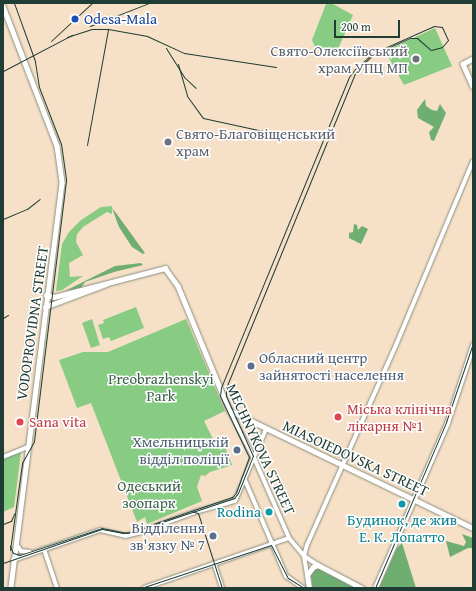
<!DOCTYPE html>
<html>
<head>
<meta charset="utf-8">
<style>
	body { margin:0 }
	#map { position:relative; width:476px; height:591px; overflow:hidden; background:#f6e0c8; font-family:"Gentium Book Plus",serif }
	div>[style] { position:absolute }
	.green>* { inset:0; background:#88cb83 }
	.forest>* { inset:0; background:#6eaf71 }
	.roads { filter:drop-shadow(0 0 1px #8a8e7e) drop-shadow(0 0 1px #8a8e7e) }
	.secondary>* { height:4px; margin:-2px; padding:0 2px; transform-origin:2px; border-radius:2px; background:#fff }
	.primary>* { height:4.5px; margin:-2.25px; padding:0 2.25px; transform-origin:2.25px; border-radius:2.25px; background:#fff }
	.tram>* { height:1px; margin:-0.5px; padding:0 0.5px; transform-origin:0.5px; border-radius:0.5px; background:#1f3d34 }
	.rail>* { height:1px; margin:-0.5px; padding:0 0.5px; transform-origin:0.5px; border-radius:0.5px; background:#1f3d34 }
	.dots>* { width:11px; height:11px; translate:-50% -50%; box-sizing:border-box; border:2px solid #fff; border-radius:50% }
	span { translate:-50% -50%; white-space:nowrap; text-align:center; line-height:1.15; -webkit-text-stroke:3px #fff; paint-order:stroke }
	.transit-label { font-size:15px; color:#164399 }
	.left { translate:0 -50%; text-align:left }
	.worship-label { font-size:15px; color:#5b616d }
	.right { translate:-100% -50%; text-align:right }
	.street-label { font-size:15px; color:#1f3d34 }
	.service-label { font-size:15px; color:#4e5e75 }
	.park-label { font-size:15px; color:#396048 }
	.health-label { font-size:15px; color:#be3a42 }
	.culture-label { font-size:15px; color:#0d838f }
	.frame { position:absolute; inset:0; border:4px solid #1f3d34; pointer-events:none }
	.scale { position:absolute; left:334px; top:20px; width:66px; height:18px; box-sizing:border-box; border:2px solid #1f3d34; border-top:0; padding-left:5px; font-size:12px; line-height:14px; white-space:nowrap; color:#1f3d34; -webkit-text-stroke:3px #fff; paint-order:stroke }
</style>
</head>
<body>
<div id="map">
	<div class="green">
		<i style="clip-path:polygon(331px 3px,353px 15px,335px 56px,315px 47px,312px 40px,326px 4px)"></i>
		<i style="clip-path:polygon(435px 28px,452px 66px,404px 85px,385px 51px)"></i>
		<i style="clip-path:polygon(112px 206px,112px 214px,107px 212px,83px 227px,77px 234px,76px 242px,83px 255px,69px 263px,70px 277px,83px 276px,62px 290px,56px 291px,62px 244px,69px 232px,81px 220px,101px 207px)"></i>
		<i style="clip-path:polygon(136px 307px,144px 328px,111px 341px,109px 337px,103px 339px,98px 325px,104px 323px,103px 320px)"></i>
		<i style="clip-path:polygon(92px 319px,100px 345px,91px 348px,82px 323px)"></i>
		<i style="clip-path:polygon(186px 319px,225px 411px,204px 421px,216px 445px,223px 442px,232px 465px,210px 472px,205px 476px,201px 475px,197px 487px,202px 501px,147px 524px,145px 517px,137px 522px,91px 403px,77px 408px,59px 360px,83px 352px,108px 352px)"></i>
		<i style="clip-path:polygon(21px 452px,14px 507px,3px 512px,3px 459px)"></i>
	</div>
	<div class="forest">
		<i style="clip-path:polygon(425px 99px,426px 106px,432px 110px,437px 111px,440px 104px,446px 113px,434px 141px,431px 140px,429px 132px,434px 127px,418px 118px,417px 110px)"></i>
		<i style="clip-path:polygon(112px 208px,116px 213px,145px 253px,143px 254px,132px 247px,119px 227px)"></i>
		<i style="clip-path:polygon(354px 224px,357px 225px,358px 230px,362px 226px,368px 229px,361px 244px,349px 238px,349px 233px,353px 232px)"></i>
		<i style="clip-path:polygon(141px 263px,143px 265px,114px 272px,85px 282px,81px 288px,65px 291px,115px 266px)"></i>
		<i style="clip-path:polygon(462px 534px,473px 538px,473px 548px,468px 548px,450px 557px,446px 541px,464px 546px,466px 542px)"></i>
		<i style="clip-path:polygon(402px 543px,416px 588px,379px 588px,397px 548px)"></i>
		<i style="clip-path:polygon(318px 567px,355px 588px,312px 588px,311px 574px)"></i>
	</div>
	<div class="roads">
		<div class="secondary">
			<i style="left:229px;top:410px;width:56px;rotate:62.5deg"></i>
			<i style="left:255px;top:460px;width:85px;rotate:66.4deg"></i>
			<i style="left:289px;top:538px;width:23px;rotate:50deg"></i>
			<i style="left:304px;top:556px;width:17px;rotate:33deg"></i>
			<i style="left:3px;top:457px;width:27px;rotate:-22deg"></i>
			<i style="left:244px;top:478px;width:107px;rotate:66.8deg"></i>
			<i style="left:286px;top:576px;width:21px;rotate:35deg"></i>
			<i style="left:17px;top:545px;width:7px;rotate:56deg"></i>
			<i style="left:21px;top:551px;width:9px;rotate:6deg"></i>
			<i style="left:44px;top:549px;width:41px;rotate:71.6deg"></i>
			<i style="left:13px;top:560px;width:92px;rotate:-19deg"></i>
			<i style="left:100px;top:530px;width:26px;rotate:13deg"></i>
			<i style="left:125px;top:536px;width:13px;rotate:-13deg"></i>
			<i style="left:138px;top:533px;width:61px;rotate:-20.2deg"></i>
			<i style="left:195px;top:512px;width:41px;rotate:-15.4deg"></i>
			<i style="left:235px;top:501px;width:78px;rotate:-66.7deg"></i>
			<i style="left:214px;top:563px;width:26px;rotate:72deg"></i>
			<i style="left:307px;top:575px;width:19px;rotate:-99deg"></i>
			<i style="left:304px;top:556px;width:11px;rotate:-75deg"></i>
			<i style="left:307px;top:545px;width:219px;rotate:-66deg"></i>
			<i style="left:396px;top:345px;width:199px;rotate:-67.3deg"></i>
			<i style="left:144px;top:588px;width:153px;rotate:-19deg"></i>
		</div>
		<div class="primary">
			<i style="left:3px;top:6px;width:150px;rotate:68.9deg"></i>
			<i style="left:57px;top:146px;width:37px;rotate:82deg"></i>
			<i style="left:62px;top:183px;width:408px;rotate:97.2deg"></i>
			<i style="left:473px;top:59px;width:11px;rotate:153deg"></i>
			<i style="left:463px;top:64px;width:24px;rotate:66deg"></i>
			<i style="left:46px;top:295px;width:8px;rotate:14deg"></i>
			<i style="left:54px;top:297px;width:115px;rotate:-14.6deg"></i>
			<i style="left:165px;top:268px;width:22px;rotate:54deg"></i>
			<i style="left:178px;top:286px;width:134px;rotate:67.6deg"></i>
			<i style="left:229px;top:410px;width:271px;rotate:25.8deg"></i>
			<i style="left:45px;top:307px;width:65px;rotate:-20.7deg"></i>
			<i style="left:309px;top:588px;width:13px;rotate:-99deg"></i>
			<i style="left:307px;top:575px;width:10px;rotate:-53deg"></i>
			<i style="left:313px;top:567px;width:5px;rotate:-22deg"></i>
			<i style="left:318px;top:565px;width:50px;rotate:27.6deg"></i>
			<i style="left:375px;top:588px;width:180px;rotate:-66.4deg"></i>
			<i style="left:447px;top:423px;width:82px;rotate:-71.6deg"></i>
		</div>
	</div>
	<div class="tram">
		<i style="left:191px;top:511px;width:7px;rotate:16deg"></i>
		<i style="left:198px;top:513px;width:79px;rotate:72.3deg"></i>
		<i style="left:3px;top:524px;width:9px;rotate:-21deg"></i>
		<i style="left:11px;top:521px;width:8px;rotate:-67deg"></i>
		<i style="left:10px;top:550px;width:88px;rotate:-82.1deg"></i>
		<i style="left:22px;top:463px;width:25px;rotate:-61deg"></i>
		<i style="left:34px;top:441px;width:264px;rotate:-83deg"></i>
		<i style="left:66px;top:179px;width:35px;rotate:-98deg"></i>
		<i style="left:61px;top:144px;width:61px;rotate:-111.1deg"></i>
		<i style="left:39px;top:87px;width:26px;rotate:-99deg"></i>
		<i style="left:35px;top:61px;width:62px;rotate:-109.9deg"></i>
		<i style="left:3px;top:563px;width:105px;rotate:-19deg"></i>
		<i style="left:102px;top:529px;width:20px;rotate:11deg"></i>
		<i style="left:122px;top:533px;width:10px;rotate:-6deg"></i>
		<i style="left:132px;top:532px;width:108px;rotate:-18.4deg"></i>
		<i style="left:234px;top:498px;width:6px;rotate:-51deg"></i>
		<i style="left:238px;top:493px;width:40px;rotate:-68deg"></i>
		<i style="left:253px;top:456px;width:66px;rotate:-114.2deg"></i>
		<i style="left:226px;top:396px;width:8px;rotate:-90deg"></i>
		<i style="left:226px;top:388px;width:345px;rotate:-67.7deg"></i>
		<i style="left:357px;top:69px;width:23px;rotate:-41deg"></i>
		<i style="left:374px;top:54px;width:39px;rotate:-24deg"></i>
		<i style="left:410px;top:38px;width:7px"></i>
		<i style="left:417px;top:38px;width:18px;rotate:41deg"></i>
		<i style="left:431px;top:50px;width:11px;rotate:-15deg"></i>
		<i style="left:442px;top:47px;width:9px;rotate:-49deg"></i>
		<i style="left:448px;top:40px;width:14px;rotate:-115deg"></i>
		<i style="left:442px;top:27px;width:8px;rotate:-173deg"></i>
		<i style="left:434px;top:26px;width:67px;rotate:156.1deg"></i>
		<i style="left:373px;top:53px;width:24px;rotate:138deg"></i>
		<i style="left:355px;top:69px;width:10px;rotate:127deg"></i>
		<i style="left:349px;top:77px;width:336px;rotate:112.4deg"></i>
		<i style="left:221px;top:388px;width:8px;rotate:97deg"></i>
		<i style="left:220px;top:396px;width:68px;rotate:64.6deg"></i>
		<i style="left:249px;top:457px;width:38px;rotate:110deg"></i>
		<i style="left:236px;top:493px;width:6px;rotate:135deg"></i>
		<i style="left:232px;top:497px;width:111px;rotate:161.1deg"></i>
		<i style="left:127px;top:533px;width:25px;rotate:-169deg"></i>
		<i style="left:102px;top:528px;width:86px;rotate:161.8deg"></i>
		<i style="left:20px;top:555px;width:7px;rotate:-164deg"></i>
		<i style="left:13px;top:553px;width:8px;rotate:-113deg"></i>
		<i style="left:141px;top:588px;width:137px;rotate:-18.3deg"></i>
		<i style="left:271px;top:545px;width:37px;rotate:63deg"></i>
		<i style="left:288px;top:578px;width:19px;rotate:32deg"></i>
		<i style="left:375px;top:588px;width:181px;rotate:-66.8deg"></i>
		<i style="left:446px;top:422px;width:83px;rotate:-71.1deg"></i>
	</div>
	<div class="rail">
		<i style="left:90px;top:26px;width:63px;rotate:-21.3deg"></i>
		<i style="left:67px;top:37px;width:26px;rotate:-18deg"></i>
		<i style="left:92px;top:29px;width:16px"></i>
		<i style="left:108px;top:29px;width:40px;rotate:10deg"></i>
		<i style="left:147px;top:36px;width:41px;rotate:24.7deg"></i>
		<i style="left:184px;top:53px;width:93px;rotate:8.7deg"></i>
		<i style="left:51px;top:41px;width:56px;rotate:-42.8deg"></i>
		<i style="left:166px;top:48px;width:34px;rotate:58deg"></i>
		<i style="left:184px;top:77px;width:16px;rotate:43deg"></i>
		<i style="left:178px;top:64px;width:33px;rotate:74deg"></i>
		<i style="left:187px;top:96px;width:27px;rotate:54deg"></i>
		<i style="left:203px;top:118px;width:66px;rotate:12.2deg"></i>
		<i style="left:3px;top:71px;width:78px;rotate:-27.6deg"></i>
		<i style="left:87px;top:145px;width:118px;rotate:-79.7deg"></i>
		<i style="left:3px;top:219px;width:26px;rotate:-23deg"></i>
		<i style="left:27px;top:209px;width:16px;rotate:-38deg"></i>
		<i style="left:3px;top:318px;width:6px;rotate:-31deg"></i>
	</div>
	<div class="dots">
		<i style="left:75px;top:19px;background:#1a4fb4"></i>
		<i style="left:416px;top:59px;background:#6b7280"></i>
		<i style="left:168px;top:142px;background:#6b7280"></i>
		<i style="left:251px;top:366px;background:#5c6f8a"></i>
		<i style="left:338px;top:417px;background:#e0444e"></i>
		<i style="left:20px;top:422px;background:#e0444e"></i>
		<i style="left:237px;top:450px;background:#5c6f8a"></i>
		<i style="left:402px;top:504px;background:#0f9aa8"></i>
		<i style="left:269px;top:512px;background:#0f9aa8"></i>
		<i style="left:213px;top:536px;background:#5c6f8a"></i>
	</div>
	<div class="transit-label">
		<span class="left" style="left:84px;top:19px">Odesa-Mala</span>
	</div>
	<div class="worship-label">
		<span class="right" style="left:408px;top:59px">Свято-Олексіївський<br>храм УПЦ МП</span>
		<span class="left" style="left:176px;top:142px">Свято-Благовіщенський<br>храм</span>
	</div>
	<div class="street-label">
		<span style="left:32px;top:323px;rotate:-82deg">VODOPROVIDNA STREET</span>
		<span style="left:261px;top:449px;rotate:65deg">MECHNYKOVA STREET</span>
		<span style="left:356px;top:458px;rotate:25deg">MIASOIEDOVSKA STREET</span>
	</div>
	<div class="service-label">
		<span class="left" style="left:259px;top:366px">Обласний центр<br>зайнятості населення</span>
		<span class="right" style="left:229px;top:450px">Хмельницькій<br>відділ поліції</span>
		<span class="right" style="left:205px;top:536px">Відділення<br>зв'язку № 7</span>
	</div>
	<div class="park-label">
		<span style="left:161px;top:387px">Preobrazhenskyi<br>Park</span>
		<span style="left:149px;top:494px">Одеський<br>зоопарк</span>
	</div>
	<div class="health-label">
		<span class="left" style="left:347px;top:417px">Міська клінічна<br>лікарня №1</span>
		<span class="left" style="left:29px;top:422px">Sana vita</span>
	</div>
	<div class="culture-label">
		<span class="right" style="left:261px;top:512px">Rodina</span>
		<span style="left:402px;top:528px">Будинок, де жив<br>Е. К. Лопатто</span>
	</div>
	<div class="frame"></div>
	<div class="scale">200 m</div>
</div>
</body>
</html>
